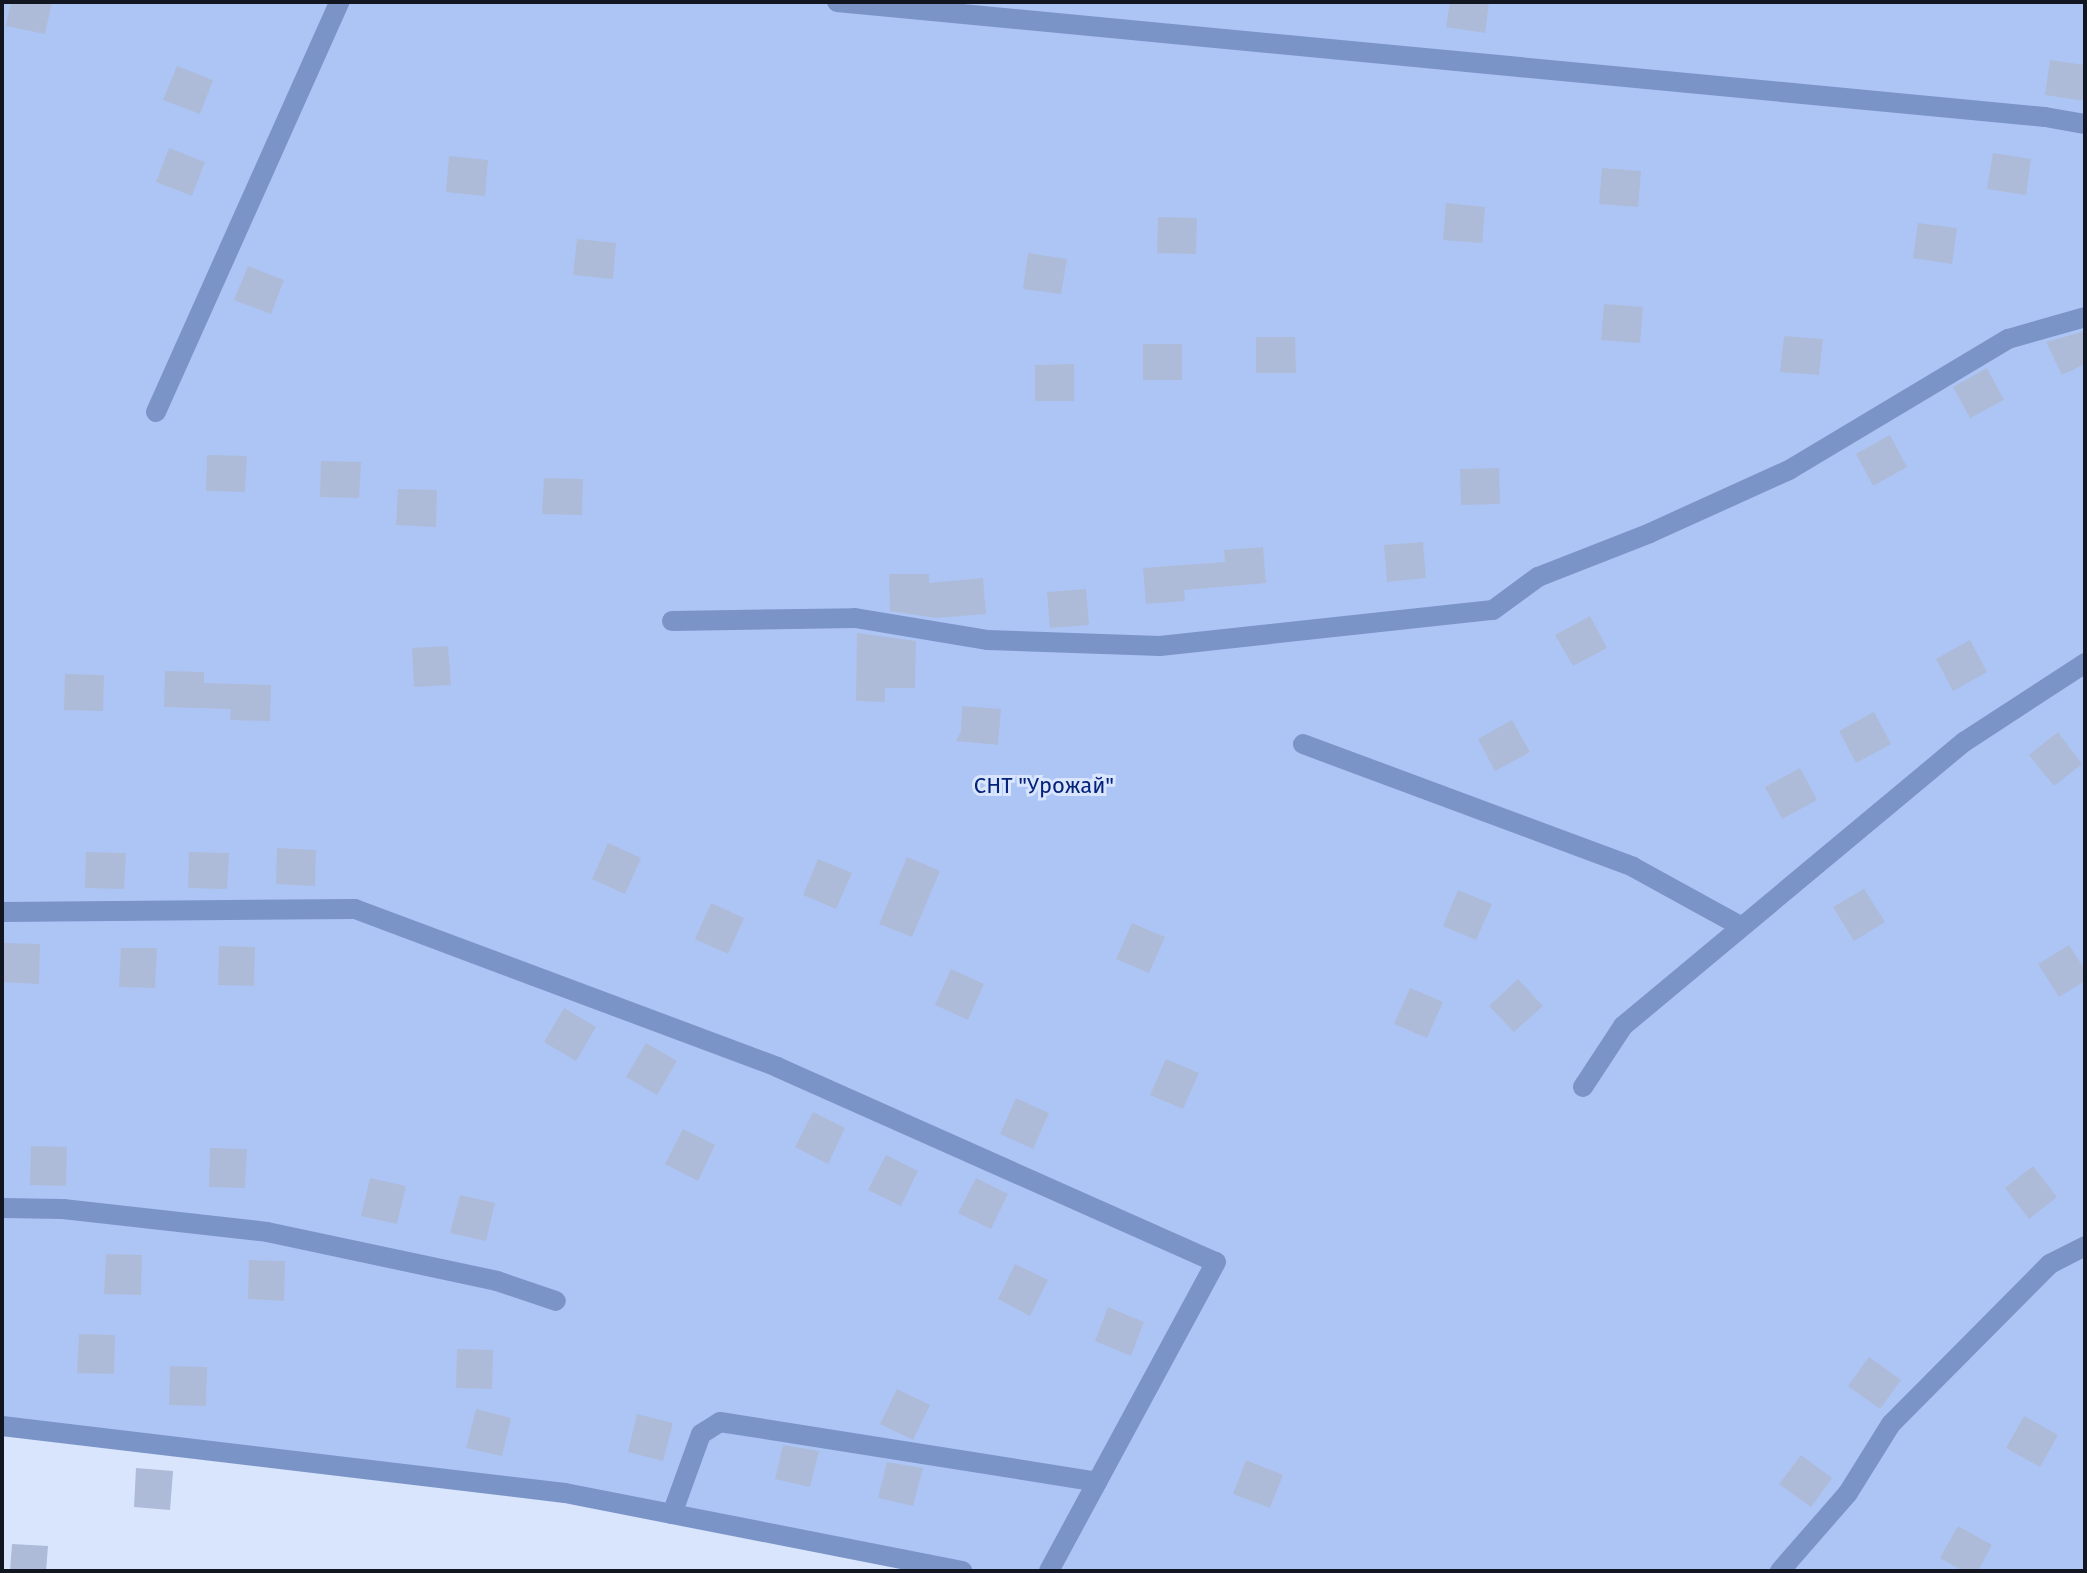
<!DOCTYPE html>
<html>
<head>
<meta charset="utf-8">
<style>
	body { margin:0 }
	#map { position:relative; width:2087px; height:1573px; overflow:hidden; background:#d9e5fd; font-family:"Fira Sans",sans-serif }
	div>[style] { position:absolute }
	.green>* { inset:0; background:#adc5f5 }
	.building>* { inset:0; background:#adbbd8 }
	.minor>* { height:20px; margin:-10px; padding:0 10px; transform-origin:10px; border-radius:10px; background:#7b94c8 }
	span { translate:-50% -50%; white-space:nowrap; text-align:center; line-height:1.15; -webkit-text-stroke:6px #d9e5fd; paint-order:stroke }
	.park-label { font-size:22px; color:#06237b }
	.frame { position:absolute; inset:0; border:4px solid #111620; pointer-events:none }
</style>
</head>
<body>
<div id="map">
	<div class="green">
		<i style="clip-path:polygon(2px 2px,2085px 2px,2085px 1571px,938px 1571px,626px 1504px,2px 1432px)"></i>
	</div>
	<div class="building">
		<i style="clip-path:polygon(11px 2px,52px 2px,45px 34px,6px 26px)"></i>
		<i style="clip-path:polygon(1450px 2px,1489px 2px,1485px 33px,1446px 27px)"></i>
		<i style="clip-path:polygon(2050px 60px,2085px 65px,2085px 101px,2045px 95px)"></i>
		<i style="clip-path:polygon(177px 66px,213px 80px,200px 114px,163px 100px)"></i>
		<i style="clip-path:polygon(169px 148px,205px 162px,192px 196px,156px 182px)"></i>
		<i style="clip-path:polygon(1993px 153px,2031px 159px,2026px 195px,1987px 189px)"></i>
		<i style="clip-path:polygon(449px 156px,488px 160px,485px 196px,446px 192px)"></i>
		<i style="clip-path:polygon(1602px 168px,1641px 171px,1638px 207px,1599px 204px)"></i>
		<i style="clip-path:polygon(1446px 203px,1485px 207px,1482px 243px,1443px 240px)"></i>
		<i style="clip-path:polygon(1158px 217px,1197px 218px,1196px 254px,1157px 253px)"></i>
		<i style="clip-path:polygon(1918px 223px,1957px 228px,1952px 264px,1913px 258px)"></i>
		<i style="clip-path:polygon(577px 239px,616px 243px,613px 279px,573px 275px)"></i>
		<i style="clip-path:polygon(1028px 253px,1067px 259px,1061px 294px,1023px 289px)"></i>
		<i style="clip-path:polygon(248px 266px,284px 280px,271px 314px,234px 300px)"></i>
		<i style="clip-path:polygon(1604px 304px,1643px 307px,1640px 343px,1601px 340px)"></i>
		<i style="clip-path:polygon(2085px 331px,2085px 364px,2062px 375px,2046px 342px)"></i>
		<i style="clip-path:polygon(1784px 336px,1823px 339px,1819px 375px,1780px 372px)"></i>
		<i style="clip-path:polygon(1256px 337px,1295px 337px,1296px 373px,1256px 373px)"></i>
		<i style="clip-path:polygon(1143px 344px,1182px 344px,1182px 380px,1143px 380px)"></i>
		<i style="clip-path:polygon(1074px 364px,1074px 401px,1035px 401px,1035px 365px)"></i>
		<i style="clip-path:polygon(1987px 368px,2004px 400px,1970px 418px,1953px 387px)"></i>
		<i style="clip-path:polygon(1890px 435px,1907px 467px,1873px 486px,1856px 454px)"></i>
		<i style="clip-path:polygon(207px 455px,247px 456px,245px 492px,206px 491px)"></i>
		<i style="clip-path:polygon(321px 461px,361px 462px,359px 498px,320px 497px)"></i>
		<i style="clip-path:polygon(1499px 468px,1500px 504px,1461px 505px,1460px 469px)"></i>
		<i style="clip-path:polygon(544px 478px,583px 479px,582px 515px,542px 514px)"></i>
		<i style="clip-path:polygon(398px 489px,437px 490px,436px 527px,396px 525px)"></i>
		<i style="clip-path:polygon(1423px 542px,1426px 578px,1387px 582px,1384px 545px)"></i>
		<i style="clip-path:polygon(1263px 547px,1266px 583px,1184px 590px,1185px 601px,1146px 604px,1143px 568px,1225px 562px,1224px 550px)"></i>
		<i style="clip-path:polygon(889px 574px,929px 574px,929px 583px,983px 578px,986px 614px,936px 618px,890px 611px)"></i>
		<i style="clip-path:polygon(1086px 589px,1089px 625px,1050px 628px,1047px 592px)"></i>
		<i style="clip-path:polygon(1590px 616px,1607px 648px,1573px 666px,1555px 635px)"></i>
		<i style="clip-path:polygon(857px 633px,916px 641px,915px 688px,885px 688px,885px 702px,856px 701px)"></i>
		<i style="clip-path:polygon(1970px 640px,1987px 672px,1953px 691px,1936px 659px)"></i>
		<i style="clip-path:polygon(448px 646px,451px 685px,414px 687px,412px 648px)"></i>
		<i style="clip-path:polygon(165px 671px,204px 672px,204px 683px,271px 685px,270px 721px,230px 720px,231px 709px,164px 707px)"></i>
		<i style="clip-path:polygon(65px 674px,104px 675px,103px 711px,64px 710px)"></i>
		<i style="clip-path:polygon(962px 706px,1001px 709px,998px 745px,956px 741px,961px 731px)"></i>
		<i style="clip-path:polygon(1874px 712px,1891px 744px,1856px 763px,1839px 731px)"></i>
		<i style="clip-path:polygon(1512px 720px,1530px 752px,1495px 771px,1478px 739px)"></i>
		<i style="clip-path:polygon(2058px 732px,2082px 764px,2054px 786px,2029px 755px)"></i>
		<i style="clip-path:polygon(1800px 768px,1817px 800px,1782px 819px,1765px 787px)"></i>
		<i style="clip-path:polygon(608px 843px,641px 858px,625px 894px,592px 879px)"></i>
		<i style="clip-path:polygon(277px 848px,316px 850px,315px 886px,276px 884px)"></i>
		<i style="clip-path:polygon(86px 852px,126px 853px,124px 889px,85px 888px)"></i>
		<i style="clip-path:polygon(189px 852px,229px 853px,227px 889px,188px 888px)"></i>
		<i style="clip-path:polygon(907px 857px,940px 871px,912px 937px,879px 924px)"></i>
		<i style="clip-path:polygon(818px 859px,852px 873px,836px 909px,803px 895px)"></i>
		<i style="clip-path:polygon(1864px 889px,1885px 922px,1854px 941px,1833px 907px)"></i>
		<i style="clip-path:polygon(1458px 890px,1492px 904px,1476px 940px,1443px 926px)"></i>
		<i style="clip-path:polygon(711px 903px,744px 918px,728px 954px,695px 939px)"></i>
		<i style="clip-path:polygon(1132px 923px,1165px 937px,1149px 973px,1116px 959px)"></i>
		<i style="clip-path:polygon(4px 943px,40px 944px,39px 984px,2px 982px)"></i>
		<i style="clip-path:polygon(2069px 945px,2085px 970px,2085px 981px,2059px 997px,2038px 964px)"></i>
		<i style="clip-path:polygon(219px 946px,255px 947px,254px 986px,218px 985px)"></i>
		<i style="clip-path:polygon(121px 948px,157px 948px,155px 988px,119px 987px)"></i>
		<i style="clip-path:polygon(951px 969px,984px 984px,968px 1020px,935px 1005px)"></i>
		<i style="clip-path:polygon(1518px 979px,1543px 1006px,1514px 1032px,1489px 1006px)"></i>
		<i style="clip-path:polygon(1410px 988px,1443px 1002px,1427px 1038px,1394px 1024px)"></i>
		<i style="clip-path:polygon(564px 1008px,596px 1027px,576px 1061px,544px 1042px)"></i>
		<i style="clip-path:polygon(646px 1043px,677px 1061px,657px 1095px,626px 1077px)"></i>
		<i style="clip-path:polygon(1166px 1059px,1199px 1073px,1183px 1109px,1150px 1095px)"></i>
		<i style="clip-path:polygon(1016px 1098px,1049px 1113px,1033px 1149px,1000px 1134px)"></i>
		<i style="clip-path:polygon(813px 1112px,845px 1128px,828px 1164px,795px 1147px)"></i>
		<i style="clip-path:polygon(683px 1129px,715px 1145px,698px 1181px,665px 1164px)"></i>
		<i style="clip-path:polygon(31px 1146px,67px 1147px,66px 1186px,30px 1185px)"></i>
		<i style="clip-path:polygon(210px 1148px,247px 1149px,245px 1188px,209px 1187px)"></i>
		<i style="clip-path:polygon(886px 1155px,918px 1171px,901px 1206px,868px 1190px)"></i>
		<i style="clip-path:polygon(2033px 1166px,2057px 1197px,2029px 1219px,2005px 1188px)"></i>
		<i style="clip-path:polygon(370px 1178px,406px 1186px,397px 1224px,361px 1216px)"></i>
		<i style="clip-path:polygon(976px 1178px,1008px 1194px,991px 1229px,958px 1213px)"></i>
		<i style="clip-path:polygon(460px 1195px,495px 1203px,486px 1241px,450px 1233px)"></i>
		<i style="clip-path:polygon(106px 1254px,142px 1255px,141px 1295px,104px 1294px)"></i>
		<i style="clip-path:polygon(249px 1260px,285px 1261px,284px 1301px,248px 1299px)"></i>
		<i style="clip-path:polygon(1015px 1264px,1048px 1280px,1030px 1316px,998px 1299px)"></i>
		<i style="clip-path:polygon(1108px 1307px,1144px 1322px,1131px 1356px,1095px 1341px)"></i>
		<i style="clip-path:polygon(79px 1334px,115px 1335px,114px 1374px,77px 1373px)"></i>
		<i style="clip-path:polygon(457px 1349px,493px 1350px,492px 1389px,456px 1388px)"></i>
		<i style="clip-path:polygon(1869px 1357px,1901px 1380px,1880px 1409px,1848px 1386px)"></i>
		<i style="clip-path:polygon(170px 1366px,207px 1367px,206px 1406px,169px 1405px)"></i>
		<i style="clip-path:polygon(897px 1389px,930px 1405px,913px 1440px,880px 1424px)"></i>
		<i style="clip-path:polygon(476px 1409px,511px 1418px,502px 1456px,466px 1448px)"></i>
		<i style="clip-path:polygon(637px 1414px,673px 1423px,663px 1461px,628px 1452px)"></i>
		<i style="clip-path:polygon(2024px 1416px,2058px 1435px,2040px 1467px,2006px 1448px)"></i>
		<i style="clip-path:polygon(783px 1445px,819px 1451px,810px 1487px,775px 1479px)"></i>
		<i style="clip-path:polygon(1801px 1455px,1832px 1478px,1811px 1507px,1779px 1484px)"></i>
		<i style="clip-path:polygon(1246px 1460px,1283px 1475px,1270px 1508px,1233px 1494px)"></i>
		<i style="clip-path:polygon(887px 1462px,923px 1468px,913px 1506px,878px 1498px)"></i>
		<i style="clip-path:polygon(136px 1468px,173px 1471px,170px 1510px,134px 1507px)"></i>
		<i style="clip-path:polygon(1958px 1526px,1992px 1545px,1978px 1571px,1963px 1571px,1940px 1558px)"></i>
		<i style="clip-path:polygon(12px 1544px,48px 1546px,46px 1571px,10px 1571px)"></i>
	</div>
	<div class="minor">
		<i style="left:837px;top:2px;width:1213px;rotate:5.44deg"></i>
		<i style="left:2045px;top:117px;width:41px;rotate:9.9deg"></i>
		<i style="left:156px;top:412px;width:449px;rotate:-65.9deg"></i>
		<i style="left:672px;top:621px;width:183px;rotate:-0.9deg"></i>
		<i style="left:855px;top:618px;width:135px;rotate:9.4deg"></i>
		<i style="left:988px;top:640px;width:172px;rotate:2deg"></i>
		<i style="left:1160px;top:646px;width:335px;rotate:-6.2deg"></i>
		<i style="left:1493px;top:610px;width:56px;rotate:-36.3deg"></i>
		<i style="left:1538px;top:577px;width:120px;rotate:-21.4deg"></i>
		<i style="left:1650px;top:533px;width:153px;rotate:-24.4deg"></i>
		<i style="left:1789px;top:470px;width:255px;rotate:-30.9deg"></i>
		<i style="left:2008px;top:339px;width:80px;rotate:-15.9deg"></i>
		<i style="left:1303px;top:744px;width:352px;rotate:20.4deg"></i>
		<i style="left:1633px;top:867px;width:124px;rotate:28.8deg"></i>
		<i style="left:2px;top:912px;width:353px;rotate:-0.5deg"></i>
		<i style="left:355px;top:909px;width:451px;rotate:20.5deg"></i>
		<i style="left:777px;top:1067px;width:480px;rotate:24deg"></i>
		<i style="left:1216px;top:1262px;width:351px;rotate:118.4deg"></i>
		<i style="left:1583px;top:1087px;width:73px;rotate:-56.7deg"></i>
		<i style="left:1623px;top:1026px;width:444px;rotate:-39.8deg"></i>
		<i style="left:1964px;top:742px;width:145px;rotate:-33.1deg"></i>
		<i style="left:2px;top:1208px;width:61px;rotate:0.9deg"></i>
		<i style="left:63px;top:1209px;width:205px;rotate:6.4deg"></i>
		<i style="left:267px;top:1232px;width:235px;rotate:12deg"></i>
		<i style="left:497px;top:1281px;width:62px;rotate:18.7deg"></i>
		<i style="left:2px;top:1426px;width:567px;rotate:6.79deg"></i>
		<i style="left:565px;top:1493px;width:405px;rotate:11.1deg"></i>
		<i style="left:672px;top:1514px;width:85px;rotate:-70.1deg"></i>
		<i style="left:701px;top:1434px;width:22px;rotate:-32deg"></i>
		<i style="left:720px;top:1422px;width:382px;rotate:9deg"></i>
		<i style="left:1780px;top:1571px;width:103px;rotate:-48.9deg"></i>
		<i style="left:1848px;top:1493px;width:81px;rotate:-58.1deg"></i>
		<i style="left:1891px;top:1424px;width:226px;rotate:-45.2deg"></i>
		<i style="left:2050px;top:1264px;width:39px;rotate:-27deg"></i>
	</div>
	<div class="park-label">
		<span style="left:1044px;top:786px">СНТ "Урожай"</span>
	</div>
	<div class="frame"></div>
</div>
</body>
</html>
